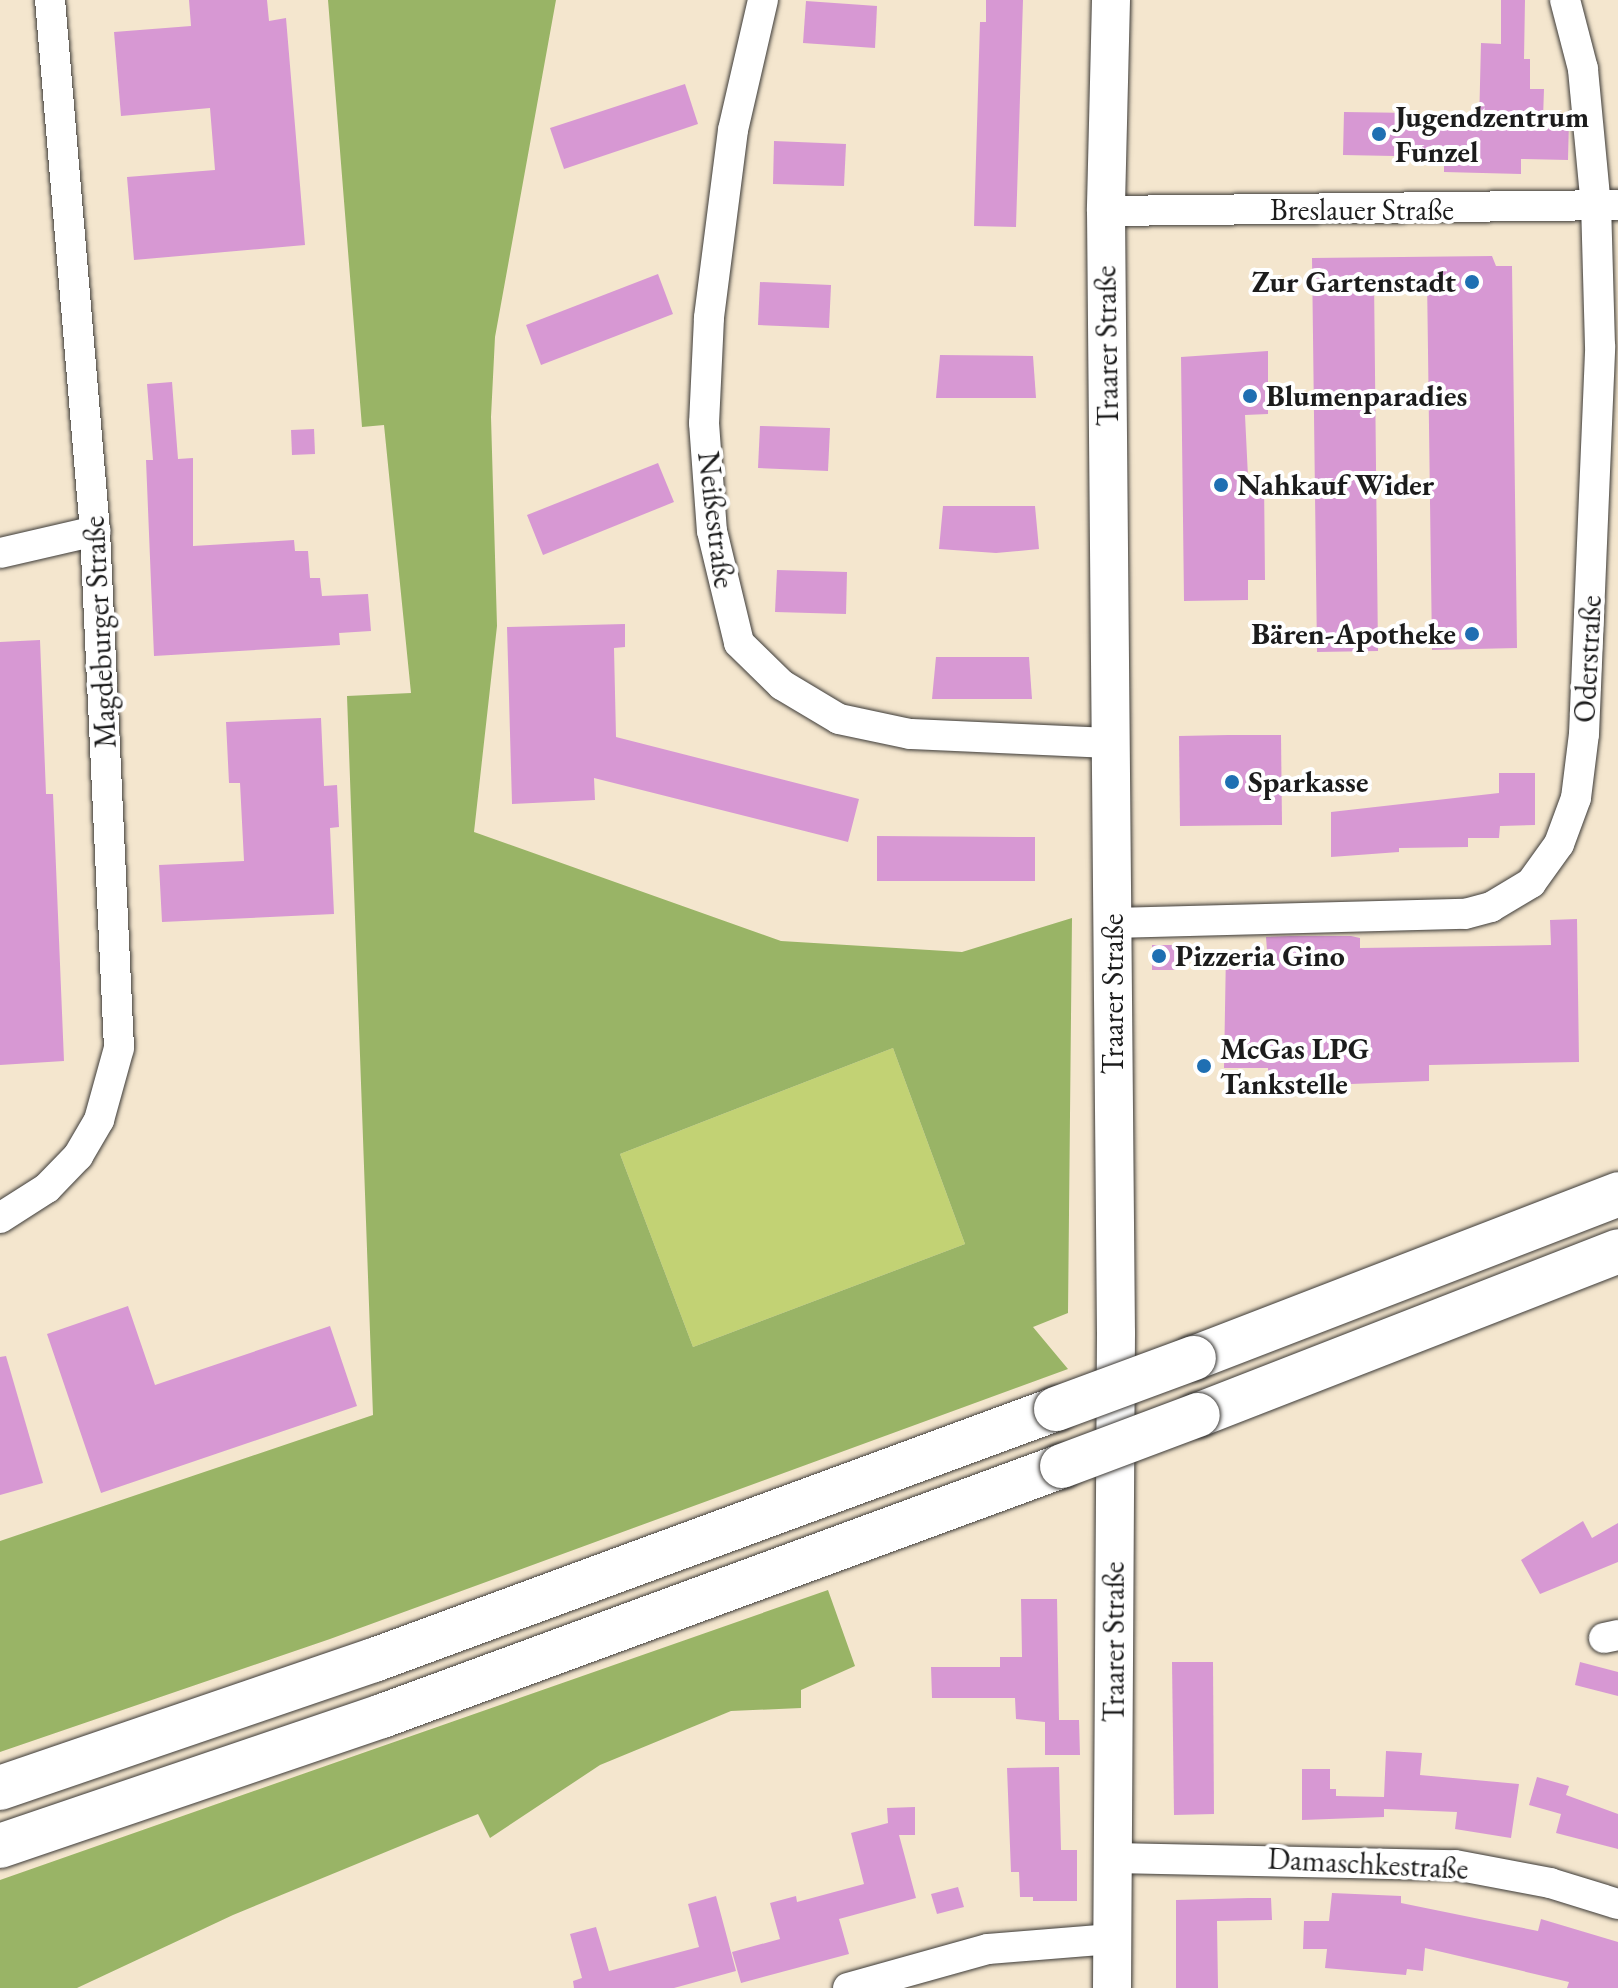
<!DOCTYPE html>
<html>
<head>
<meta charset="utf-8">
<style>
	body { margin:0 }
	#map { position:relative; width:1618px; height:1988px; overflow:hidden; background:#f4e6ce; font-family:"EB Garamond",serif }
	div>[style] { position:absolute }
	.green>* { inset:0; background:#c2d274 }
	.forest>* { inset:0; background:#99b466 }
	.building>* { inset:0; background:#d798d3 }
	.roads { filter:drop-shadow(0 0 2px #3c3a37) drop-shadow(0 0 2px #3c3a37) }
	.minor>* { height:30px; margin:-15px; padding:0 15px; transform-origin:15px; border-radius:15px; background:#fff }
	.tertiary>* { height:38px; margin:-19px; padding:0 19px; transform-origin:19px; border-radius:19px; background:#fff }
	.motorway>* { height:44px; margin:-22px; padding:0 22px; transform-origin:22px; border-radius:22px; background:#fff }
	.bridges { filter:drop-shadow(0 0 2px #3c3a37) drop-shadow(0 0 2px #3c3a37) }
	.motorway-bridge>* { height:44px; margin:-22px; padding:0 22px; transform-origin:22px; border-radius:22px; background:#fff }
	.dots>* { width:22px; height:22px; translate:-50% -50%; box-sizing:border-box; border:4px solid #fff; border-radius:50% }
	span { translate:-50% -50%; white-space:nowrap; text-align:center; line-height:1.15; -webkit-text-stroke:8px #fff; paint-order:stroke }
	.poi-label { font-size:30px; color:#1c1c1c; font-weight:700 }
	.left { translate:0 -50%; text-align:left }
	.right { translate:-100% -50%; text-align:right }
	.street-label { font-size:30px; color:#1c1c1c }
</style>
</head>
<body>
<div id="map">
	<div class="green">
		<i style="clip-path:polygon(893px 1048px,965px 1244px,693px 1347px,620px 1154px)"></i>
	</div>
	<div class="forest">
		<i style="clip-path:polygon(evenodd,328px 0,556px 0,495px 337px,491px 417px,497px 626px,474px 832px,781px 941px,962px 952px,1072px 918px,1068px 1313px,1033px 1327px,1068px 1369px,330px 1639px,0 1752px,0 1541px,373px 1415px,347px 696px,411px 693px,384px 425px,362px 427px,328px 0,893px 1048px,965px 1244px,693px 1347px,620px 1154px,893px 1048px)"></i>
		<i style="clip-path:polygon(828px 1590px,855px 1666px,801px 1690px,801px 1708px,731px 1711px,600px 1765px,490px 1838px,478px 1814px,233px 1915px,77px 1988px,0 1988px,0 1880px)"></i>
	</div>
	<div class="building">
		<i style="clip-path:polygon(189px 0,267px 0,269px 21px,286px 18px,305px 245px,134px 260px,127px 177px,215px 170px,210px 108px,121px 116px,114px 32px,191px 26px)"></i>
		<i style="clip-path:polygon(986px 0,1023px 0,1016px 227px,974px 226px,980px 22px,986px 22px)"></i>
		<i style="clip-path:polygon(1501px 0,1525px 0,1524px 59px,1530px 59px,1530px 89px,1544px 89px,1543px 119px,1569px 120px,1568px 160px,1521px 159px,1521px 174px,1444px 172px,1444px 157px,1343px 155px,1344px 112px,1414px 113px,1414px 123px,1479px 125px,1481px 43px,1501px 44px)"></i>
		<i style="clip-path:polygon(806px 1px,877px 6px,875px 48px,803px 43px)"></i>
		<i style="clip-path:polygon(685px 84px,698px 124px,564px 169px,550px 128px)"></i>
		<i style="clip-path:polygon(774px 141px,846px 144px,844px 186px,773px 184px)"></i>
		<i style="clip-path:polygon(1492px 256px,1496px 266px,1512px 266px,1517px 648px,1432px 650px,1427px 277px,1374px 279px,1378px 651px,1317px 652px,1312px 258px)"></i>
		<i style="clip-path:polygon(658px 274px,673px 314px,541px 365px,526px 325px)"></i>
		<i style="clip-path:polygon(760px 282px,831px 285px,829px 328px,758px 325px)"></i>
		<i style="clip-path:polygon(1268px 351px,1268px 414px,1245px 415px,1248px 477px,1264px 477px,1265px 580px,1248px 580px,1248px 600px,1184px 601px,1181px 357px)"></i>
		<i style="clip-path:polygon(940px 355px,1033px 356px,1036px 398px,936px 398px)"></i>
		<i style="clip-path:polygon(172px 382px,178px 459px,193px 458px,193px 546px,294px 540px,295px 551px,308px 551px,310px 578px,320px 578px,322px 596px,368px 594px,371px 631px,339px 633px,340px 645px,154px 656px,146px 460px,153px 460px,147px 384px)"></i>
		<i style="clip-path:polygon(760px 426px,830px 428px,828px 471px,758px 468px)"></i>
		<i style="clip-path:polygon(314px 429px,315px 454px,292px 455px,291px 430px)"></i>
		<i style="clip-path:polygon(658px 463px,674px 502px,543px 555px,527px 515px)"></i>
		<i style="clip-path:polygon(943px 506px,1035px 506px,1039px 549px,996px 553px,939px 549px)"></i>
		<i style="clip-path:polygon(777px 570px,847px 572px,846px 614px,775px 612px)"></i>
		<i style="clip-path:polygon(625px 624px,625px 647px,614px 648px,616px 737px,859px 799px,848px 842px,594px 778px,595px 800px,512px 804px,507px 627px)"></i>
		<i style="clip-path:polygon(40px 640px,46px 794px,53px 794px,64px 1061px,0 1065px,0 642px)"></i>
		<i style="clip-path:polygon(936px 657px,1029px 657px,1032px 699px,932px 699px)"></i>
		<i style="clip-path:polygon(321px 718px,324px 786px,337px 785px,339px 827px,330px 828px,334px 914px,162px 922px,159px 865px,244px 861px,240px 783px,229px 783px,226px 722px)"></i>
		<i style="clip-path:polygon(1228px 735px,1281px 735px,1282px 825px,1180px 826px,1179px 736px)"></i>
		<i style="clip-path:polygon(1499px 773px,1535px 773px,1535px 825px,1500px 826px,1499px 838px,1468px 838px,1468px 847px,1399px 848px,1399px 852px,1331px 857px,1331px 812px,1499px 793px)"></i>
		<i style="clip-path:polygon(877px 836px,1035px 837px,1035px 881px,877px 881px)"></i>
		<i style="clip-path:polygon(1577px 919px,1579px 1062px,1429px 1065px,1429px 1081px,1351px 1084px,1268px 1085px,1268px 1068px,1224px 1068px,1226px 951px,1267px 951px,1266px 937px,1290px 936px,1351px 936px,1360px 938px,1360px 948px,1551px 945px,1550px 920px)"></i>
		<i style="clip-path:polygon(1152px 945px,1178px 945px,1178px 970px,1152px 970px)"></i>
		<i style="clip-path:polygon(128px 1306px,155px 1385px,330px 1326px,357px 1406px,101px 1493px,47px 1334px)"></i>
		<i style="clip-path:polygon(6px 1356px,43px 1483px,0 1495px,0 1357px)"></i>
		<i style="clip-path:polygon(1583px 1521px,1592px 1538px,1618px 1523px,1618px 1562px,1540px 1594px,1521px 1560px)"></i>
		<i style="clip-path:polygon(1021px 1599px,1057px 1599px,1059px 1720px,1079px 1720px,1080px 1755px,1045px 1755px,1045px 1722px,1016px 1719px,1015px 1698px,932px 1698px,931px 1667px,1000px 1667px,1000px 1657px,1022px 1657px)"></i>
		<i style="clip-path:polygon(1172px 1662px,1213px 1662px,1214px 1814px,1174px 1815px)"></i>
		<i style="clip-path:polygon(1580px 1662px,1618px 1672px,1618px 1696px,1575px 1685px)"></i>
		<i style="clip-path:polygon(1386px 1751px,1422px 1753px,1420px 1775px,1519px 1784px,1511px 1838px,1455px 1829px,1457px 1812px,1384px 1809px,1384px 1817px,1302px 1820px,1302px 1769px,1330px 1769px,1330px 1789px,1336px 1789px,1336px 1796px,1384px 1797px)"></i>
		<i style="clip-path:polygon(1059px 1767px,1061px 1850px,1077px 1850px,1077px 1901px,1033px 1901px,1033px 1897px,1020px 1897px,1019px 1872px,1011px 1872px,1007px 1768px)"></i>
		<i style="clip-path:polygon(1537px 1777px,1569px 1786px,1566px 1795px,1618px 1814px,1618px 1849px,1556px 1833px,1561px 1814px,1529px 1805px)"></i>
		<i style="clip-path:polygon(915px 1807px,915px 1835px,899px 1835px,916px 1898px,839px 1919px,849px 1954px,741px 1983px,732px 1952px,780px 1939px,770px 1903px,796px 1896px,797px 1902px,864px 1884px,851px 1833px,888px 1823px,887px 1808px)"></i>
		<i style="clip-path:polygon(958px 1887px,964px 1907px,937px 1914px,931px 1894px)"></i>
		<i style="clip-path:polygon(1332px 1893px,1401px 1896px,1401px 1903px,1538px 1931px,1541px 1919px,1618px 1942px,1618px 1988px,1567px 1988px,1569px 1982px,1425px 1948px,1423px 1971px,1407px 1969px,1406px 1975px,1325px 1968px,1327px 1949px,1303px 1949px,1304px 1921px,1329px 1921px)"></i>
		<i style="clip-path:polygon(716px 1896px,736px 1971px,674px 1988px,574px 1988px,573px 1981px,582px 1978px,570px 1934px,596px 1927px,609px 1971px,699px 1947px,688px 1904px)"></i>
		<i style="clip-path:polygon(1248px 1898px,1271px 1898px,1272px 1920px,1217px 1921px,1218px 1988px,1176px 1988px,1176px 1900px)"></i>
	</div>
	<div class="roads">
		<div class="minor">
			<i style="left:763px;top:0;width:133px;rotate:103deg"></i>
			<i style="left:733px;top:130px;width:190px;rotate:97.3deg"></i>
			<i style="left:709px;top:318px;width:105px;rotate:92.7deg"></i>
			<i style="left:704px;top:423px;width:108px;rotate:85.8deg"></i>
			<i style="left:712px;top:531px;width:115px;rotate:76.4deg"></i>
			<i style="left:739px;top:643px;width:60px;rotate:44.3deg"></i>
			<i style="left:782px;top:685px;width:66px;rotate:30.8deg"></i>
			<i style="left:839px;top:719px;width:73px;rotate:11.9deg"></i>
			<i style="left:910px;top:734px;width:201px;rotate:2.6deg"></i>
			<i style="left:1106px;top:211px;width:512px;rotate:-0.67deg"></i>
			<i style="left:0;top:553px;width:98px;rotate:-13deg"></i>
			<i style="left:1113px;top:923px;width:352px;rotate:-1.5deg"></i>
			<i style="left:1465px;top:914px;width:27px;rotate:-15deg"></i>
			<i style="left:1491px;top:907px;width:47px;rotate:-31deg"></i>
			<i style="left:1531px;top:883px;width:48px;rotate:-54.3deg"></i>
			<i style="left:1559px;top:844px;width:49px;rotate:-69.7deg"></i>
			<i style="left:1576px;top:798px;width:64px;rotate:-82.9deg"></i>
			<i style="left:1584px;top:734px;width:388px;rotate:-87.6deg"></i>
			<i style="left:1600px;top:346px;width:139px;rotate:-91.6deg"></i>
			<i style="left:1596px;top:207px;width:139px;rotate:-95.4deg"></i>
			<i style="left:1583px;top:69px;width:71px;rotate:-104.6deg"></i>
			<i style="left:0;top:1218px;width:56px;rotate:-32.6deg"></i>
			<i style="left:47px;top:1188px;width:45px;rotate:-45.9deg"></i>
			<i style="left:78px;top:1156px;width:42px;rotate:-59.7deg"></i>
			<i style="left:99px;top:1120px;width:75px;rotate:-74.5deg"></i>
			<i style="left:119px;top:1048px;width:518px;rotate:-92.66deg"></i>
			<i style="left:95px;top:531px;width:533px;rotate:-94.84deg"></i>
			<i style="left:1604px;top:1638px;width:14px;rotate:-12deg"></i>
			<i style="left:1114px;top:1858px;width:341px;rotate:1.2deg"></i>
			<i style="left:1455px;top:1865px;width:97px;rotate:10.7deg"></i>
			<i style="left:1550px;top:1883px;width:71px;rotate:17.2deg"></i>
			<i style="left:848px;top:1988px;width:145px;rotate:-15.6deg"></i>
			<i style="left:988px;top:1949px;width:124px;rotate:-4.6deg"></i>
		</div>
		<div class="tertiary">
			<i style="left:1111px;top:0;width:211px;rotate:91.4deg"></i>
			<i style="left:1106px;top:211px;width:1122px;rotate:89.49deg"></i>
			<i style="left:1116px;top:1333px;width:655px;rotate:90.35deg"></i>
		</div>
		<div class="motorway">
			<i style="left:1194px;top:1358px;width:455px;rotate:-21.1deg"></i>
			<i style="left:1198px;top:1415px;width:451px;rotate:-21.3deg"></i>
			<i style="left:0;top:1788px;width:395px;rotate:-18.9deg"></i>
			<i style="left:374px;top:1660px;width:727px;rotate:-20.21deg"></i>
			<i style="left:0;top:1846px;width:404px;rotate:-18.8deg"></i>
			<i style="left:382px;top:1716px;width:724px;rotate:-20.19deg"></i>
		</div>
	</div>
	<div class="bridges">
		<div class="motorway-bridge">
			<i style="left:1056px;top:1409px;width:147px;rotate:-20.3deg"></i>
			<i style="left:1062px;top:1466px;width:145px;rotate:-20.6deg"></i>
		</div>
	</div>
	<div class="dots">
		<i style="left:1379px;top:134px;background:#1f6fb2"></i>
		<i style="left:1472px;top:282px;background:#1f6fb2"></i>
		<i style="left:1250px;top:396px;background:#1f6fb2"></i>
		<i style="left:1221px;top:485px;background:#1f6fb2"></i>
		<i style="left:1472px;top:634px;background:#1f6fb2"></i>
		<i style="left:1232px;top:782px;background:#1f6fb2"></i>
		<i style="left:1159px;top:956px;background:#1f6fb2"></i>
		<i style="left:1204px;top:1066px;background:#1f6fb2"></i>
	</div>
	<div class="poi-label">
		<span class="left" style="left:1395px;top:134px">Jugendzentrum<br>Funzel</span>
		<span class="right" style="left:1456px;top:282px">Zur Gartenstadt</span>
		<span class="left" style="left:1266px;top:396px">Blumenparadies</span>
		<span class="left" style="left:1237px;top:485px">Nahkauf Wider</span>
		<span class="right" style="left:1456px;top:634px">Bären-Apotheke</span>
		<span class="left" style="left:1248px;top:782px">Sparkasse</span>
		<span class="left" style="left:1175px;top:956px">Pizzeria Gino</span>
		<span class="left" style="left:1220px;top:1066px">McGas LPG<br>Tankstelle</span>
	</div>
	<div class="street-label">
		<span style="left:1362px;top:210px">Breslauer Straße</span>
		<span style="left:1107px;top:346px;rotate:-91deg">Traarer Straße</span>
		<span style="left:716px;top:520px;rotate:83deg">Neißestraße</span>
		<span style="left:100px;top:632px;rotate:-93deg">Magdeburger Straße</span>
		<span style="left:1588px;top:659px;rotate:-87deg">Oderstraße</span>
		<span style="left:1113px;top:994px;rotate:-90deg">Traarer Straße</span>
		<span style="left:1114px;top:1642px;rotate:-90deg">Traarer Straße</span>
		<span style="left:1368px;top:1864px;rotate:3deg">Damaschkestraße</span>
	</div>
</div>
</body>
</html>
